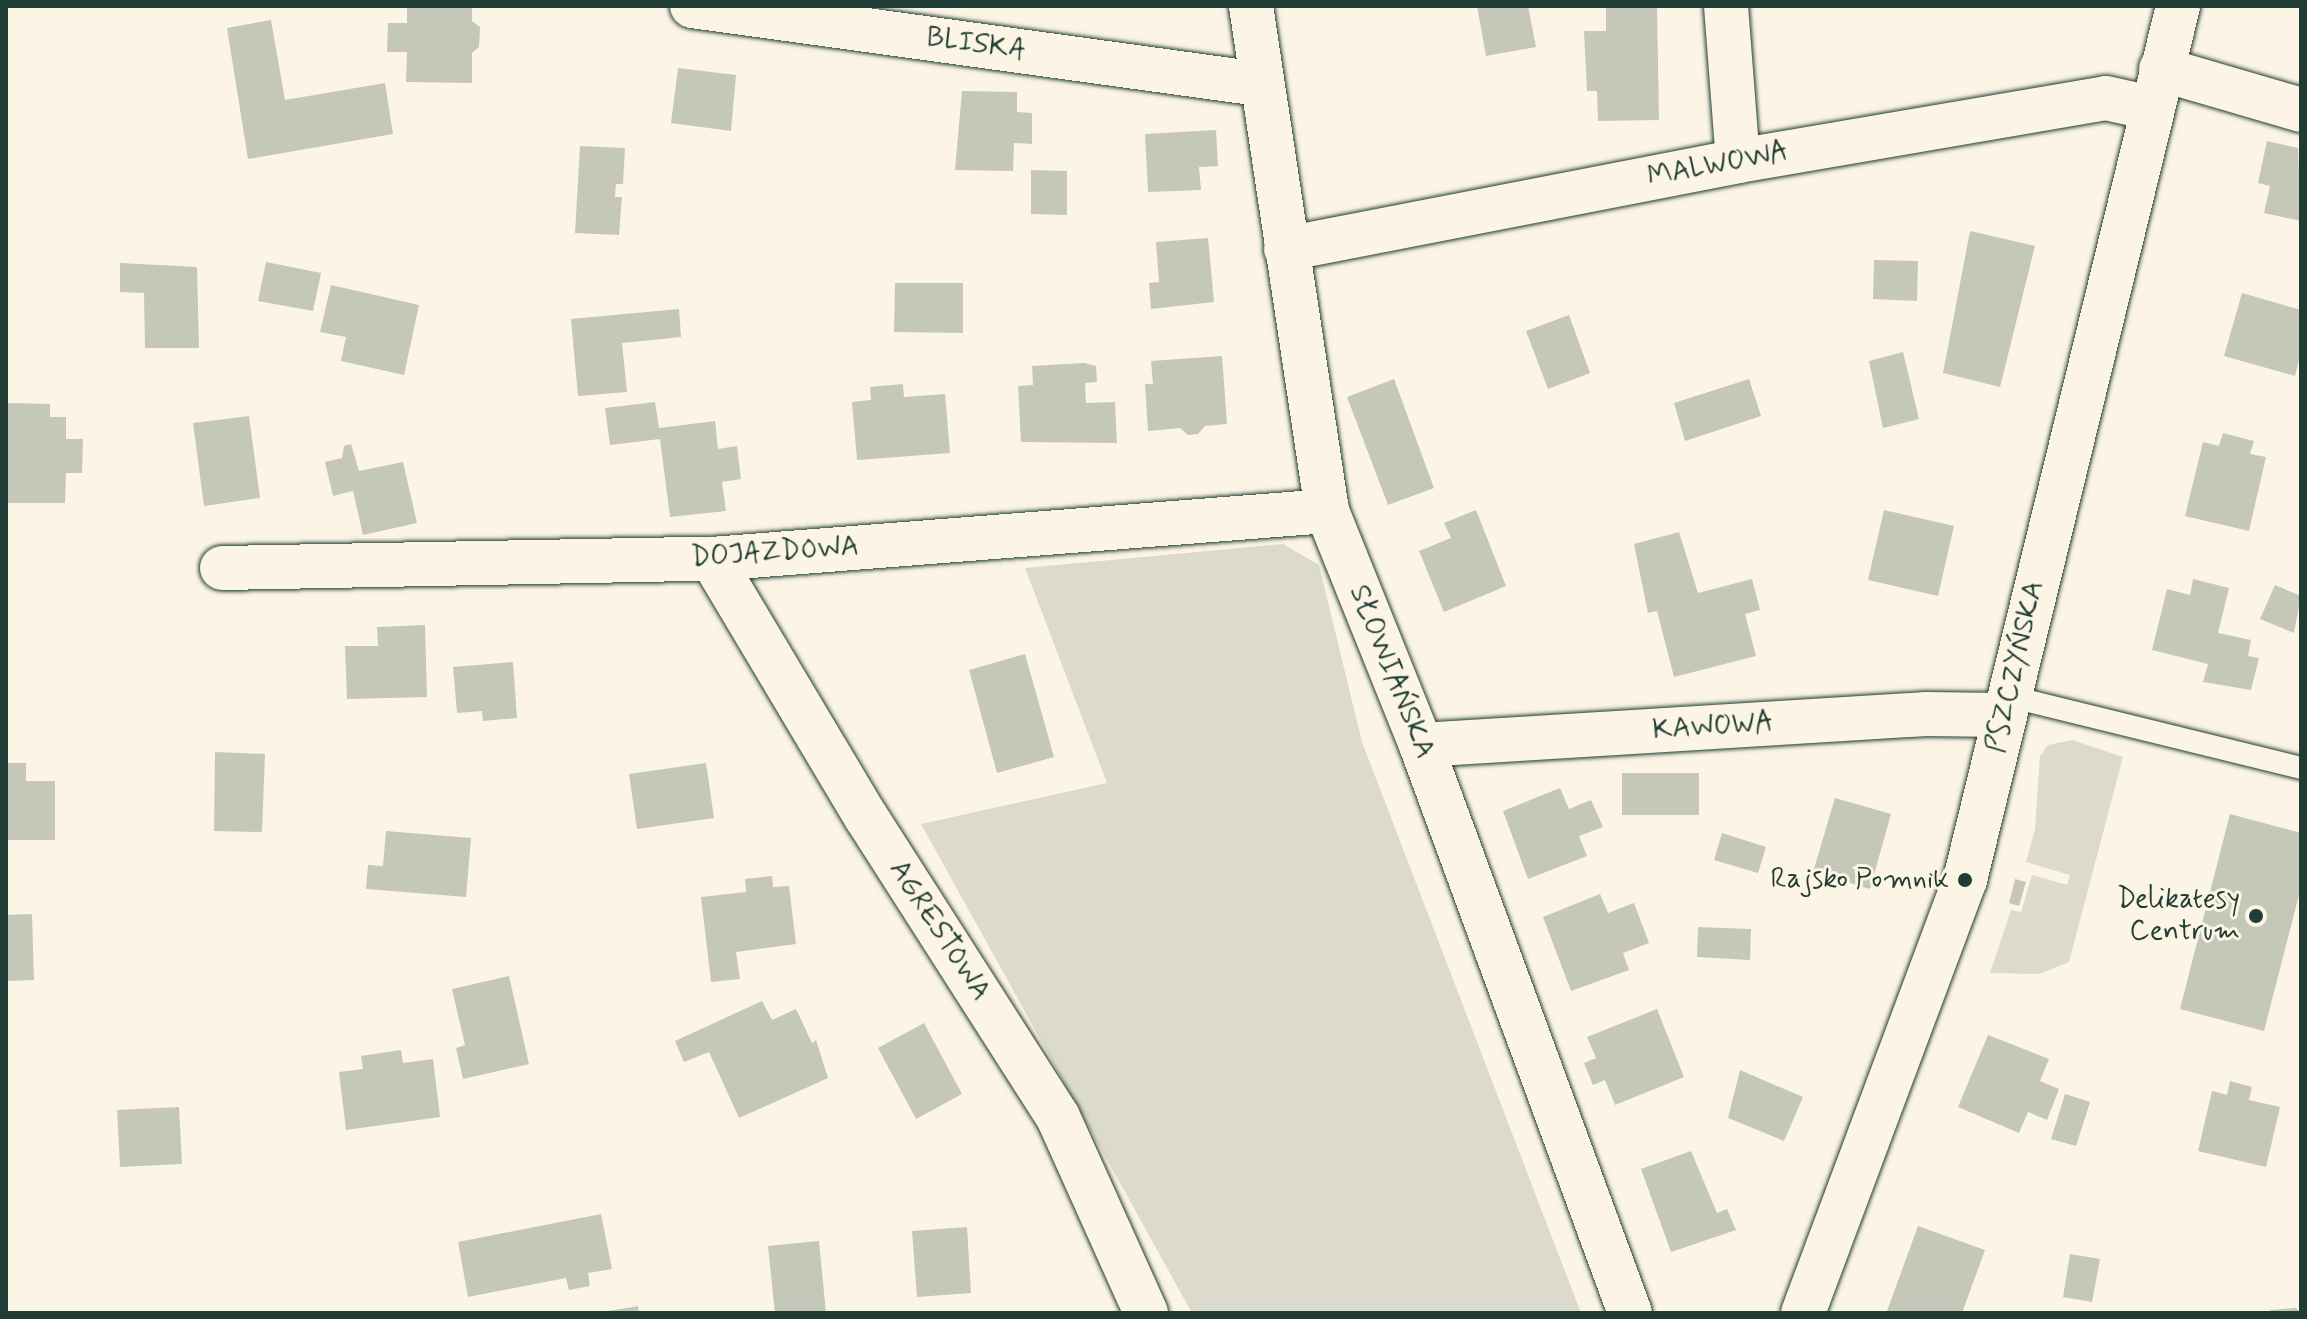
<!DOCTYPE html>
<html>
<head>
<meta charset="utf-8">
<style>
	body { margin:0 }
	#map { position:relative; width:2307px; height:1319px; overflow:hidden; background:#fcf5e5; font-family:Mynerve,sans-serif }
	div>[style] { position:absolute }
	.green>* { inset:0; background:#dcdacc }
	.building>* { inset:0; background:#c5c7b9 }
	.roads { filter:drop-shadow(0 0 2px #1f3d34) drop-shadow(0 0 2px #1f3d34) }
	.lane>* { height:22px; margin:-11px; padding:0 11px; transform-origin:11px; border-radius:11px; background:#fcf5e5 }
	.street>* { height:44px; margin:-22px; padding:0 22px; transform-origin:22px; border-radius:22px; background:#fcf5e5 }
	.secondary>* { height:44px; margin:-22px; padding:0 22px; transform-origin:22px; border-radius:22px; background:#fcf5e5 }
	.dots>* { width:22px; height:22px; translate:-50% -50%; box-sizing:border-box; border:4px solid #fcf5e5; border-radius:50% }
	span { translate:-50% -50%; white-space:nowrap; text-align:center; line-height:1.15; -webkit-text-stroke:6px #fcf5e5; paint-order:stroke }
	.street-label { font-size:28px; color:#1f3d34 }
	.poi-label { font-size:28px; color:#1f3d34 }
	.right { translate:-100% -50%; text-align:right }
	.frame { position:absolute; inset:0; border:8px solid #1f3d34; pointer-events:none }
</style>
</head>
<body>
<div id="map">
	<div class="green">
		<i style="clip-path:polygon(1283px 544px,1319px 565px,1362px 742px,1581px 1313px,1192px 1313px,921px 824px,1107px 783px,1025px 568px)"></i>
		<i style="clip-path:polygon(2072px 740px,2123px 757px,2069px 962px,2039px 974px,1990px 973px,2011px 910px,2021px 912px,2032px 875px,2067px 885px,2070px 875px,2026px 862px,2035px 829px,2040px 756px,2048px 745px)"></i>
	</div>
	<div class="building">
		<i style="clip-path:polygon(407px 6px,472px 6px,472px 21px,480px 27px,479px 47px,472px 53px,472px 83px,406px 82px,407px 52px,387px 52px,388px 23px,407px 23px)"></i>
		<i style="clip-path:polygon(1477px 6px,1528px 6px,1536px 47px,1486px 56px)"></i>
		<i style="clip-path:polygon(1606px 6px,1657px 6px,1659px 120px,1598px 121px,1597px 91px,1587px 91px,1584px 31px,1606px 31px)"></i>
		<i style="clip-path:polygon(271px 20px,285px 100px,385px 83px,393px 134px,248px 159px,227px 28px)"></i>
		<i style="clip-path:polygon(678px 68px,736px 75px,731px 131px,671px 123px)"></i>
		<i style="clip-path:polygon(962px 91px,1017px 92px,1017px 112px,1032px 113px,1032px 144px,1014px 143px,1013px 171px,955px 170px)"></i>
		<i style="clip-path:polygon(1216px 130px,1218px 166px,1199px 167px,1201px 190px,1148px 192px,1145px 134px)"></i>
		<i style="clip-path:polygon(2267px 141px,2298px 148px,2301px 221px,2264px 213px,2270px 186px,2258px 183px)"></i>
		<i style="clip-path:polygon(580px 146px,625px 148px,623px 184px,616px 184px,615px 197px,622px 197px,619px 235px,575px 233px)"></i>
		<i style="clip-path:polygon(1031px 170px,1067px 171px,1067px 215px,1031px 214px)"></i>
		<i style="clip-path:polygon(1970px 231px,2035px 246px,2000px 387px,1943px 373px)"></i>
		<i style="clip-path:polygon(1208px 238px,1214px 302px,1151px 309px,1149px 283px,1159px 282px,1156px 242px)"></i>
		<i style="clip-path:polygon(1874px 260px,1918px 261px,1917px 301px,1873px 299px)"></i>
		<i style="clip-path:polygon(266px 262px,321px 273px,313px 311px,258px 301px)"></i>
		<i style="clip-path:polygon(120px 263px,197px 267px,199px 348px,145px 348px,144px 293px,120px 292px)"></i>
		<i style="clip-path:polygon(895px 283px,963px 283px,963px 333px,894px 332px)"></i>
		<i style="clip-path:polygon(331px 285px,419px 305px,404px 375px,341px 361px,346px 337px,320px 332px)"></i>
		<i style="clip-path:polygon(2242px 293px,2301px 310px,2301px 352px,2295px 376px,2224px 356px)"></i>
		<i style="clip-path:polygon(679px 309px,681px 337px,622px 343px,627px 392px,578px 396px,571px 319px)"></i>
		<i style="clip-path:polygon(1569px 315px,1590px 373px,1548px 389px,1526px 331px)"></i>
		<i style="clip-path:polygon(1903px 352px,1919px 419px,1883px 428px,1869px 361px)"></i>
		<i style="clip-path:polygon(1222px 356px,1227px 424px,1205px 426px,1198px 434px,1188px 435px,1180px 428px,1148px 431px,1145px 384px,1153px 384px,1151px 361px)"></i>
		<i style="clip-path:polygon(1084px 363px,1096px 366px,1097px 382px,1085px 383px,1086px 403px,1115px 402px,1117px 443px,1021px 442px,1018px 386px,1033px 385px,1032px 366px)"></i>
		<i style="clip-path:polygon(1394px 379px,1434px 488px,1388px 505px,1347px 397px)"></i>
		<i style="clip-path:polygon(1749px 379px,1761px 416px,1685px 441px,1674px 403px)"></i>
		<i style="clip-path:polygon(903px 384px,904px 397px,945px 394px,950px 453px,857px 460px,852px 402px,871px 400px,870px 387px)"></i>
		<i style="clip-path:polygon(655px 402px,659px 428px,715px 421px,718px 449px,737px 446px,741px 479px,722px 482px,726px 511px,670px 517px,660px 439px,610px 445px,605px 408px)"></i>
		<i style="clip-path:polygon(7px 403px,50px 404px,50px 417px,66px 417px,66px 439px,83px 439px,82px 473px,66px 473px,65px 503px,6px 503px)"></i>
		<i style="clip-path:polygon(249px 416px,260px 498px,204px 506px,193px 423px)"></i>
		<i style="clip-path:polygon(2223px 433px,2254px 441px,2250px 454px,2266px 457px,2249px 531px,2185px 516px,2203px 442px,2219px 446px)"></i>
		<i style="clip-path:polygon(351px 444px,359px 471px,403px 462px,417px 523px,363px 535px,353px 491px,333px 496px,325px 462px,342px 458px,344px 446px)"></i>
		<i style="clip-path:polygon(1476px 510px,1506px 586px,1444px 612px,1419px 551px,1451px 538px,1444px 523px)"></i>
		<i style="clip-path:polygon(1884px 510px,1954px 526px,1938px 596px,1868px 580px)"></i>
		<i style="clip-path:polygon(1679px 532px,1698px 593px,1752px 579px,1760px 610px,1745px 614px,1756px 656px,1674px 677px,1657px 611px,1648px 613px,1634px 544px)"></i>
		<i style="clip-path:polygon(2193px 579px,2229px 588px,2218px 633px,2251px 640px,2248px 656px,2259px 658px,2251px 690px,2203px 682px,2208px 664px,2152px 650px,2167px 589px,2190px 595px)"></i>
		<i style="clip-path:polygon(2275px 585px,2301px 596px,2294px 633px,2260px 619px)"></i>
		<i style="clip-path:polygon(425px 625px,427px 697px,347px 699px,345px 646px,378px 646px,377px 627px)"></i>
		<i style="clip-path:polygon(1025px 654px,1054px 757px,997px 773px,969px 670px)"></i>
		<i style="clip-path:polygon(513px 662px,517px 718px,483px 721px,482px 711px,457px 713px,453px 667px)"></i>
		<i style="clip-path:polygon(215px 752px,265px 754px,262px 832px,214px 831px)"></i>
		<i style="clip-path:polygon(6px 763px,26px 763px,26px 781px,55px 781px,55px 840px,6px 840px)"></i>
		<i style="clip-path:polygon(706px 763px,714px 818px,637px 829px,629px 774px)"></i>
		<i style="clip-path:polygon(1622px 773px,1699px 773px,1699px 815px,1622px 815px)"></i>
		<i style="clip-path:polygon(1560px 788px,1569px 809px,1591px 800px,1603px 827px,1579px 836px,1587px 856px,1528px 879px,1503px 811px)"></i>
		<i style="clip-path:polygon(1835px 798px,1891px 814px,1870px 889px,1813px 872px)"></i>
		<i style="clip-path:polygon(2230px 814px,2301px 833px,2301px 887px,2264px 1031px,2180px 1009px)"></i>
		<i style="clip-path:polygon(386px 831px,471px 838px,466px 897px,366px 889px,368px 865px,383px 866px)"></i>
		<i style="clip-path:polygon(1722px 833px,1766px 847px,1758px 873px,1714px 860px)"></i>
		<i style="clip-path:polygon(772px 876px,773px 887px,789px 886px,796px 944px,736px 952px,740px 979px,711px 982px,701px 897px,746px 892px,745px 879px)"></i>
		<i style="clip-path:polygon(2015px 879px,2026px 882px,2019px 906px,2009px 903px)"></i>
		<i style="clip-path:polygon(1600px 894px,1608px 913px,1634px 903px,1649px 943px,1623px 953px,1629px 970px,1571px 991px,1543px 917px)"></i>
		<i style="clip-path:polygon(32px 914px,34px 980px,6px 981px,6px 915px)"></i>
		<i style="clip-path:polygon(1698px 927px,1751px 929px,1750px 960px,1697px 957px)"></i>
		<i style="clip-path:polygon(509px 976px,529px 1064px,463px 1079px,456px 1048px,465px 1045px,452px 989px)"></i>
		<i style="clip-path:polygon(762px 1001px,772px 1020px,796px 1009px,812px 1043px,816px 1040px,828px 1078px,739px 1118px,709px 1052px,684px 1062px,675px 1041px)"></i>
		<i style="clip-path:polygon(1657px 1009px,1684px 1077px,1615px 1105px,1605px 1080px,1593px 1085px,1584px 1063px,1596px 1058px,1587px 1037px)"></i>
		<i style="clip-path:polygon(924px 1023px,962px 1094px,916px 1119px,878px 1048px)"></i>
		<i style="clip-path:polygon(1988px 1035px,2049px 1059px,2040px 1081px,2059px 1089px,2047px 1120px,2028px 1112px,2019px 1133px,1958px 1107px)"></i>
		<i style="clip-path:polygon(401px 1050px,403px 1063px,433px 1059px,440px 1117px,346px 1130px,339px 1072px,363px 1069px,361px 1056px)"></i>
		<i style="clip-path:polygon(1740px 1070px,1803px 1097px,1784px 1141px,1728px 1118px)"></i>
		<i style="clip-path:polygon(2230px 1081px,2252px 1087px,2249px 1100px,2280px 1107px,2266px 1167px,2198px 1151px,2212px 1091px,2227px 1095px)"></i>
		<i style="clip-path:polygon(2065px 1094px,2090px 1102px,2076px 1146px,2051px 1139px)"></i>
		<i style="clip-path:polygon(179px 1107px,182px 1164px,120px 1167px,117px 1110px)"></i>
		<i style="clip-path:polygon(1691px 1151px,1717px 1213px,1727px 1209px,1736px 1230px,1671px 1252px,1641px 1169px)"></i>
		<i style="clip-path:polygon(601px 1214px,612px 1269px,588px 1273px,590px 1286px,569px 1290px,566px 1278px,468px 1297px,458px 1242px)"></i>
		<i style="clip-path:polygon(1918px 1226px,1985px 1250px,1962px 1313px,1887px 1311px)"></i>
		<i style="clip-path:polygon(967px 1227px,971px 1293px,917px 1297px,912px 1231px)"></i>
		<i style="clip-path:polygon(819px 1241px,826px 1313px,775px 1313px,768px 1246px)"></i>
		<i style="clip-path:polygon(2070px 1254px,2100px 1259px,2092px 1302px,2063px 1297px)"></i>
		<i style="clip-path:polygon(638px 1306px,639px 1313px,608px 1313px,608px 1311px)"></i>
		<i style="clip-path:polygon(2296px 1308px,2301px 1313px,2270px 1313px,2270px 1310px)"></i>
	</div>
	<div class="roads">
		<div class="lane">
			<i style="left:2008px;top:696px;width:302px;rotate:13.8deg"></i>
		</div>
		<div class="street">
			<i style="left:692px;top:6px;width:572px;rotate:7.83deg"></i>
			<i style="left:1251px;top:6px;width:511px;rotate:81.44deg"></i>
			<i style="left:1327px;top:511px;width:252px;rotate:68.1deg"></i>
			<i style="left:1421px;top:745px;width:605px;rotate:69.8deg"></i>
			<i style="left:1726px;top:6px;width:155px;rotate:85.6deg"></i>
			<i style="left:2161px;top:69px;width:146px;rotate:16.3deg"></i>
			<i style="left:1286px;top:249px;width:460px;rotate:-11deg"></i>
			<i style="left:1738px;top:161px;width:373px;rotate:-9.7deg"></i>
			<i style="left:2106px;top:98px;width:46px;rotate:12.5deg"></i>
			<i style="left:712px;top:559px;width:300px;rotate:59.2deg"></i>
			<i style="left:866px;top:817px;width:356px;rotate:57.4deg"></i>
			<i style="left:1058px;top:1117px;width:215px;rotate:65.8deg"></i>
			<i style="left:222px;top:568px;width:490px;rotate:-1.1deg"></i>
			<i style="left:712px;top:559px;width:617px;rotate:-4.46deg"></i>
			<i style="left:1421px;top:745px;width:506px;rotate:-3.51deg"></i>
			<i style="left:1926px;top:714px;width:78px;rotate:0.7deg"></i>
		</div>
		<div class="secondary">
			<i style="left:1803px;top:1313px;width:462px;rotate:-69.5deg"></i>
			<i style="left:1965px;top:880px;width:900px;rotate:-76.3deg"></i>
		</div>
	</div>
	<div class="dots">
		<i style="left:1965px;top:880px;background:#1f3d34"></i>
		<i style="left:2256px;top:916px;background:#1f3d34"></i>
	</div>
	<div class="street-label">
		<span style="left:976px;top:45px;rotate:8deg">BLISKA</span>
		<span style="left:1718px;top:165px;rotate:-11deg">MALWOWA</span>
		<span style="left:775px;top:553px;rotate:-4deg">DOJAZDOWA</span>
		<span style="left:2016px;top:667px;rotate:-77deg">PSZCZYŃSKA</span>
		<span style="left:1391px;top:672px;rotate:68deg">SŁOWIAŃSKA</span>
		<span style="left:1713px;top:727px;rotate:-4deg">KAWOWA</span>
		<span style="left:939px;top:931px;rotate:57deg">AGRESTOWA</span>
	</div>
	<div class="poi-label">
		<span class="right" style="left:1949px;top:880px">Rajsko Pomnik</span>
		<span class="right" style="left:2240px;top:916px">Delikatesy<br>Centrum</span>
	</div>
	<div class="frame"></div>
</div>
</body>
</html>
